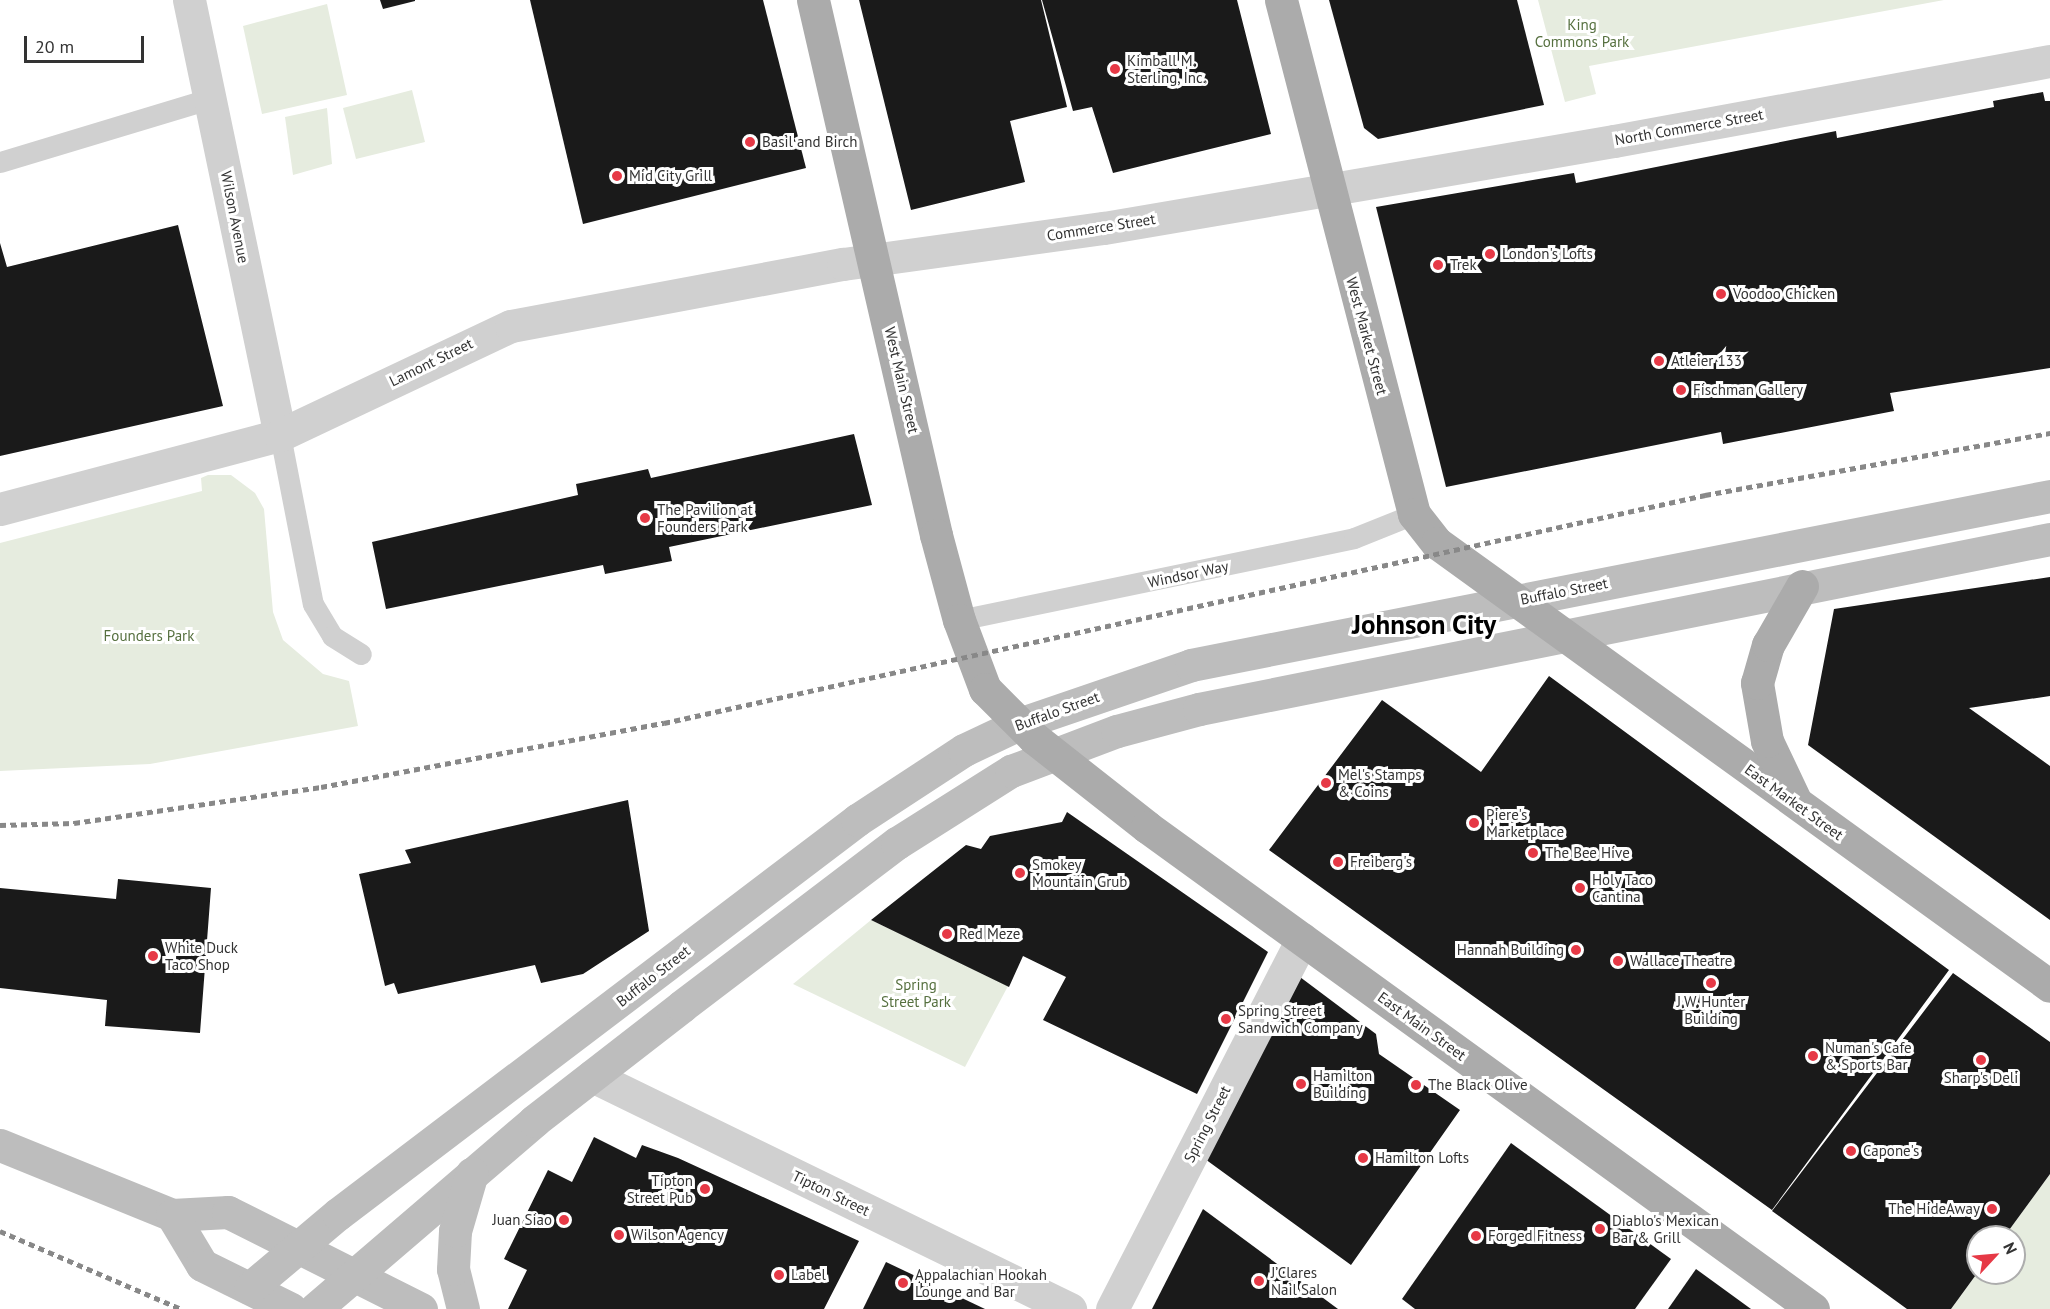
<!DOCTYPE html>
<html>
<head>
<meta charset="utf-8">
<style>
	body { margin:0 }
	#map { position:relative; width:2050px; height:1309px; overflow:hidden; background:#fff; font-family:"PT Sans",sans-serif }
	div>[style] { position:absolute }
	.green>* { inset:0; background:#e6ecdf }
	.building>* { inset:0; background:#1a1a1a }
	.lane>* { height:21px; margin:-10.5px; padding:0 10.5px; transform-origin:10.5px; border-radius:10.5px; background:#d0d0d0 }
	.street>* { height:33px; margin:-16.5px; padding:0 16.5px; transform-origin:16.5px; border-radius:16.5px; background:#d0d0d0 }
	.secondary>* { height:33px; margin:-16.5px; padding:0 16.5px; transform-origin:16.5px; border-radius:16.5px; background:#bdbdbd }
	.primary>* { height:33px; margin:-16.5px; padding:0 16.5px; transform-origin:16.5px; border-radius:16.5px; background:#ababab }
	.rail>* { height:4.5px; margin-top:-2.25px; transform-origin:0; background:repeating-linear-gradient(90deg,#888 0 6px,transparent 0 10.5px) }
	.dots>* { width:16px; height:16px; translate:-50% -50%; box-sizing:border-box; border:3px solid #fff; border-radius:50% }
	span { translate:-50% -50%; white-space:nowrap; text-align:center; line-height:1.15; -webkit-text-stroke:6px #fff; paint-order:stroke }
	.park-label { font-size:15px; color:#56703f }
	.poi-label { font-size:15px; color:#333 }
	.left { translate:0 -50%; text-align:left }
	.right { translate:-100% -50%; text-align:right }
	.street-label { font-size:15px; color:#333 }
	.town-label { font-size:27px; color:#000; font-weight:700 }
	.north { position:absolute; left:1966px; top:1225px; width:60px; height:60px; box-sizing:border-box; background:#fff; border:2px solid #adadad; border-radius:50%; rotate:64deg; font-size:16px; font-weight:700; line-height:24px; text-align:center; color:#333 }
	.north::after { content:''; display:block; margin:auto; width:21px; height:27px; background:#e63946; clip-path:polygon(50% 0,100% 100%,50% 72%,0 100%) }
	.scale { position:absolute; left:24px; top:36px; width:120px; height:27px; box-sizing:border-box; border:3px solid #333; border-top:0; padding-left:8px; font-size:18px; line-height:21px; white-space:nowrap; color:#333; -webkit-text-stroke:4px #fff; paint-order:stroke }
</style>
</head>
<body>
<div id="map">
	<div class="green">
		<i style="clip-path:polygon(1538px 0,1944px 0,1589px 66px,1596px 94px,1565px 102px)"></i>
		<i style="clip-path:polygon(327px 4px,347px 95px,262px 114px,243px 26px)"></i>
		<i style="clip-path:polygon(412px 90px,425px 142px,356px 159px,343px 108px)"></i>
		<i style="clip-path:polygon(327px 108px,332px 164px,293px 175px,285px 117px)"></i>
		<i style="clip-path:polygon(208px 475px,231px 475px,255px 493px,264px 509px,273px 612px,283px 640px,323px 674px,349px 681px,358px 726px,150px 764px,0 771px,0 543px,202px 491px,201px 478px)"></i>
		<i style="clip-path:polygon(871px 920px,1008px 986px,965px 1067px,793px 984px)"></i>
		<i style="clip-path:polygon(2050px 1174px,2050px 1309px,1951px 1309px,1978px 1272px,2014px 1273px,2014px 1237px,2004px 1237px)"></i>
	</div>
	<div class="building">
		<i style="clip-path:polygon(380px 0,415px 0,415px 1px,383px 9px)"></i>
		<i style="clip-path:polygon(530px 0,763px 0,806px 168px,583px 224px)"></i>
		<i style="clip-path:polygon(859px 0,1041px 0,1067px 107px,1010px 121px,1025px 182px,911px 210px)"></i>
		<i style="clip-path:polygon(1042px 0,1237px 0,1271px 134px,1113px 173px,1092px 107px,1073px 111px)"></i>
		<i style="clip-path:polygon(1329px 0,1517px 0,1544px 105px,1378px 139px,1364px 128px)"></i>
		<i style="clip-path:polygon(2043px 92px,2045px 101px,2050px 101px,2050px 368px,1890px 393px,1894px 411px,1723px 444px,1721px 432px,1446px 487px,1376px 207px,1574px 173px,1576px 183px,1836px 131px,1837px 138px,1994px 107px,1993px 101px)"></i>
		<i style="clip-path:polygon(178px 225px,223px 406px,0 456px,0 243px,7px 267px)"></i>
		<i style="clip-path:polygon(854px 434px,872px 505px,669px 547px,672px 561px,605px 574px,603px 565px,386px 609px,372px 542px,578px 495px,576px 484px,648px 469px,651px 478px)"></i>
		<i style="clip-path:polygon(2050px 577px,2050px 696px,1969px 708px,2050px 766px,2050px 920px,1808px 745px,1834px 609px)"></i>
		<i style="clip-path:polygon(1549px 676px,1949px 970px,1772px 1210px,1269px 850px,1382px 700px,1481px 772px)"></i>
		<i style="clip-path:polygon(628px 800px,649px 931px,583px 974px,541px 983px,535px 965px,398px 994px,394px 983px,385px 986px,359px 874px,411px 863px,405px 850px)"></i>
		<i style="clip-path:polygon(1067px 812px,1268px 952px,1197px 1094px,1043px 1020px,1066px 977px,1023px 956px,1009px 987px,871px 920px,966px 845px,981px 849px,990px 836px,1062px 822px)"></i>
		<i style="clip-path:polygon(118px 879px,211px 888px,200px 1033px,105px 1026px,107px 1000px,0 988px,0 888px,116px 899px)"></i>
		<i style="clip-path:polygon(1953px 973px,2050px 1042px,2050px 1174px,2004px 1237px,1978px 1237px,1978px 1272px,1951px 1309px,1907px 1309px,1772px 1211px)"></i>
		<i style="clip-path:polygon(1300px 977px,1376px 1034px,1379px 1054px,1460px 1110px,1351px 1265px,1205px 1159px)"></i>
		<i style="clip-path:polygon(594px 1137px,636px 1158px,642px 1145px,678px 1158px,859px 1241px,824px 1309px,508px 1309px,527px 1270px,504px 1259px,548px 1170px,572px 1182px)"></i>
		<i style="clip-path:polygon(1511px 1143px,1671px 1259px,1635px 1309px,1415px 1309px,1402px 1299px)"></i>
		<i style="clip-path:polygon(1203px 1209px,1338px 1309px,1152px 1309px)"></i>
		<i style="clip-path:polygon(886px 1262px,985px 1309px,863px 1309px)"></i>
		<i style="clip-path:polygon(1696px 1269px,1751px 1309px,1668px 1309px)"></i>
	</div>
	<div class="lane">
		<i style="left:0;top:162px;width:221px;rotate:-16.8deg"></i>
		<i style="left:280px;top:435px;width:172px;rotate:79deg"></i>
		<i style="left:313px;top:604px;width:37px;rotate:59deg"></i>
		<i style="left:332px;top:636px;width:34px;rotate:32deg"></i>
		<i style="left:959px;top:620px;width:403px;rotate:-11.7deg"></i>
		<i style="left:1354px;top:538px;width:65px;rotate:-21.8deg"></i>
	</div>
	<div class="street">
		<i style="left:189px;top:0;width:444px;rotate:78.2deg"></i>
		<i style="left:0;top:509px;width:290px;rotate:-14.8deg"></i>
		<i style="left:280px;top:435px;width:255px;rotate:-25.3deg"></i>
		<i style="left:511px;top:326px;width:338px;rotate:-10.6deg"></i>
		<i style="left:843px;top:264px;width:263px;rotate:-7.9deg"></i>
		<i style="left:1104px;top:228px;width:517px;rotate:-9.68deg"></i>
		<i style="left:1614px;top:141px;width:443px;rotate:-10.4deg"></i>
		<i style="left:592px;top:1076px;width:532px;rotate:25.99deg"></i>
		<i style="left:1112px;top:1309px;width:416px;rotate:-62.8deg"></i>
	</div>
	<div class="secondary">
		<i style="left:0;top:1145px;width:186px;rotate:22.1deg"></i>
		<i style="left:172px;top:1215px;width:56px;rotate:-3.1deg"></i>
		<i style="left:228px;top:1212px;width:216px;rotate:26.7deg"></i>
		<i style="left:172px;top:1215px;width:58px;rotate:59deg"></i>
		<i style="left:202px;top:1265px;width:99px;rotate:26.3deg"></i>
		<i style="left:250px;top:1288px;width:115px;rotate:-40.1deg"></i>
		<i style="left:338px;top:1214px;width:652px;rotate:-37.2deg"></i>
		<i style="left:857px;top:820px;width:128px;rotate:-33.2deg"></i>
		<i style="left:964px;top:750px;width:61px;rotate:-25.3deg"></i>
		<i style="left:1019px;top:724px;width:182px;rotate:-18.9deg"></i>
		<i style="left:1191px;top:665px;width:875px;rotate:-11.13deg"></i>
		<i style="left:315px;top:1309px;width:289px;rotate:-40.6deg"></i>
		<i style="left:534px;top:1121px;width:187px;rotate:-37.8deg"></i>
		<i style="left:682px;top:1006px;width:270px;rotate:-37.2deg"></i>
		<i style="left:897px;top:843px;width:135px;rotate:-32.3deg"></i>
		<i style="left:1011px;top:771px;width:113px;rotate:-20.7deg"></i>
		<i style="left:1117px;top:731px;width:85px;rotate:-15deg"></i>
		<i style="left:1199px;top:709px;width:868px;rotate:-11.3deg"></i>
		<i style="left:463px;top:1309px;width:41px;rotate:-104deg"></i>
		<i style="left:453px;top:1269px;width:38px;rotate:-87deg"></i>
		<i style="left:455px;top:1231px;width:60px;rotate:-73.7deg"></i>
	</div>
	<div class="primary">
		<i style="left:813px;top:0;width:549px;rotate:77.05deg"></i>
		<i style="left:936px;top:535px;width:88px;rotate:74.9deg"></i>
		<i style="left:959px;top:620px;width:74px;rotate:69.4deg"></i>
		<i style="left:985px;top:689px;width:69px;rotate:45deg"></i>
		<i style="left:1034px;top:738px;width:144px;rotate:38.2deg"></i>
		<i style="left:1147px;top:827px;width:822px;rotate:35.89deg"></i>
		<i style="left:1281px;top:0;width:531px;rotate:75.49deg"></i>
		<i style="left:1414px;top:514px;width:37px;rotate:52deg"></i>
		<i style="left:1437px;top:543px;width:756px;rotate:35.85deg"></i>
		<i style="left:1795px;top:800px;width:65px;rotate:-115.4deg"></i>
		<i style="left:1767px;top:741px;width:59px;rotate:-99.8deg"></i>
		<i style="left:1757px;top:683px;width:40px;rotate:-74deg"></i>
		<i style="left:1768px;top:645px;width:68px;rotate:-60deg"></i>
	</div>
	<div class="rail">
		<i style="left:0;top:825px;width:74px;rotate:-1.5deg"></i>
		<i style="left:74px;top:823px;width:250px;rotate:-8.3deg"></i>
		<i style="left:321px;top:787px;width:349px;rotate:-10.6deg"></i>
		<i style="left:664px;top:723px;width:1066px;rotate:-12.35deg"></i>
		<i style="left:1705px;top:495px;width:351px;rotate:-10.2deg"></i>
		<i style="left:0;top:1231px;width:197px;rotate:23.3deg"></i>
	</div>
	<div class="dots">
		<i style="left:1115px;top:69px;background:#e63946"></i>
		<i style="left:750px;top:142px;background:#e63946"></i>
		<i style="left:617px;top:176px;background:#e63946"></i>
		<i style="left:1490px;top:254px;background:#e63946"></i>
		<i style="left:1438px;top:265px;background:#e63946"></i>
		<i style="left:1721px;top:294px;background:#e63946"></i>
		<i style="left:1659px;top:361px;background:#e63946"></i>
		<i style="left:1681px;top:390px;background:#e63946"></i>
		<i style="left:645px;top:518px;background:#e63946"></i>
		<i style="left:1326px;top:783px;background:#e63946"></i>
		<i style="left:1474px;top:823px;background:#e63946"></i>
		<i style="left:1533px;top:853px;background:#e63946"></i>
		<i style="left:1338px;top:862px;background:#e63946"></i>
		<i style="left:1020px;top:873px;background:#e63946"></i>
		<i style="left:1580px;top:888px;background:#e63946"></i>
		<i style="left:947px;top:934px;background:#e63946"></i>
		<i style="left:1576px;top:950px;background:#e63946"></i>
		<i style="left:153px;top:956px;background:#e63946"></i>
		<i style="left:1618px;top:961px;background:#e63946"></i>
		<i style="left:1711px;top:983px;background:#e63946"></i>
		<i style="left:1226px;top:1019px;background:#e63946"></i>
		<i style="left:1813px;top:1056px;background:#e63946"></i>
		<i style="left:1981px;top:1060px;background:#e63946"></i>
		<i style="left:1301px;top:1084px;background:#e63946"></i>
		<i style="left:1416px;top:1085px;background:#e63946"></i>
		<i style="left:1851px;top:1151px;background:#e63946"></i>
		<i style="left:1363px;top:1158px;background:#e63946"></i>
		<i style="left:705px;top:1189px;background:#e63946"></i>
		<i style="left:1992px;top:1209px;background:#e63946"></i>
		<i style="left:564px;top:1220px;background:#e63946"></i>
		<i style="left:1600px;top:1229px;background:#e63946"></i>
		<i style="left:619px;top:1235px;background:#e63946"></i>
		<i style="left:1476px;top:1236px;background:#e63946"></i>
		<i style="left:779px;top:1275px;background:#e63946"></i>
		<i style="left:1259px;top:1281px;background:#e63946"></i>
		<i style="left:903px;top:1283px;background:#e63946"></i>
	</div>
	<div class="park-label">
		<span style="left:1582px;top:33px">King<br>Commons Park</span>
		<span style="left:149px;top:636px">Founders Park</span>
		<span style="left:916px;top:993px">Spring<br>Street Park</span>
	</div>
	<div class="poi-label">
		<span class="left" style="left:1127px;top:69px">Kimball M.<br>Sterling, Inc.</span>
		<span class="left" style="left:762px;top:142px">Basil and Birch</span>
		<span class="left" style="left:629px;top:176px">Mid City Grill</span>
		<span class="left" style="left:1502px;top:254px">London's Lofts</span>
		<span class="left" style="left:1450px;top:265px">Trek</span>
		<span class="left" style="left:1733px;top:294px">Voodoo Chicken</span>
		<span class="left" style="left:1671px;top:361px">Atleier 133</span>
		<span class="left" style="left:1693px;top:390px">Fischman Gallery</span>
		<span class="left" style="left:657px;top:518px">The Pavilion at<br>Founders Park</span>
		<span class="left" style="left:1338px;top:783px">Mel's Stamps<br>&amp; Coins</span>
		<span class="left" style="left:1486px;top:823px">Piere's<br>Marketplace</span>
		<span class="left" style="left:1545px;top:853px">The Bee Hive</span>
		<span class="left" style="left:1350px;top:862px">Freiberg's</span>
		<span class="left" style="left:1032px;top:873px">Smokey<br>Mountain Grub</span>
		<span class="left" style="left:1592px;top:888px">Holy Taco<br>Cantina</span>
		<span class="left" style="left:959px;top:934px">Red Meze</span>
		<span class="left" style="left:165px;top:956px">White Duck<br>Taco Shop</span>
		<span class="right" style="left:1564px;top:950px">Hannah Building</span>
		<span class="left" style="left:1630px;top:961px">Wallace Theatre</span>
		<span style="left:1711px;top:1010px">J.W. Hunter<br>Building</span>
		<span class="left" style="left:1238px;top:1019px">Spring Street<br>Sandwich Company</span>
		<span class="left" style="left:1825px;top:1056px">Numan's Cafe<br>&amp; Sports Bar</span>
		<span class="left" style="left:1313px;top:1084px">Hamilton<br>Building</span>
		<span style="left:1981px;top:1078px">Sharp's Deli</span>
		<span class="left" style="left:1428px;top:1085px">The Black Olive</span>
		<span class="left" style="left:1863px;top:1151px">Capone's</span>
		<span class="left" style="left:1375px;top:1158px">Hamilton Lofts</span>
		<span class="right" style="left:693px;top:1189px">Tipton<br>Street Pub</span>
		<span class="right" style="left:1980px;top:1209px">The HideAway</span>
		<span class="right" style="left:552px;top:1220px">Juan Siao</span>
		<span class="left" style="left:1612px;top:1229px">Diablo's Mexican<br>Bar &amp; Grill</span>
		<span class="left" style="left:631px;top:1235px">Wilson Agency</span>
		<span class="left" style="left:1488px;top:1236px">Forged Fitness</span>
		<span class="left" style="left:1271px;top:1281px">J’Clares<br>Nail Salon</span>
		<span class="left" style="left:915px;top:1283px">Appalachian Hookah<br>Lounge and Bar</span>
		<span class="left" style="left:791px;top:1275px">Label</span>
	</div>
	<div class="street-label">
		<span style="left:1689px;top:127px;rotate:-10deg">North Commerce Street</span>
		<span style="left:235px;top:217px;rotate:79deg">Wilson Avenue</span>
		<span style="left:1101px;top:227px;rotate:-9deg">Commerce Street</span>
		<span style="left:1367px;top:336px;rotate:75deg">West Market Street</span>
		<span style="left:431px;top:362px;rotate:-26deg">Lamont Street</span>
		<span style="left:902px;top:380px;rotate:77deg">West Main Street</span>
		<span style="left:1188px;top:574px;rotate:-12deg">Windsor Way</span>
		<span style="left:1564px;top:591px;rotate:-11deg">Buffalo Street</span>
		<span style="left:1057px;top:711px;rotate:-20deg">Buffalo Street</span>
		<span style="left:1794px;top:802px;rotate:36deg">East Market Street</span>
		<span style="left:653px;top:976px;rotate:-38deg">Buffalo Street</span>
		<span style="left:1422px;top:1026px;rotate:36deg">East Main Street</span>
		<span style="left:1207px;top:1124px;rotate:-63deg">Spring Street</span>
		<span style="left:831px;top:1193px;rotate:26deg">Tipton Street</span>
	</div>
	<div class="town-label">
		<span style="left:1424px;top:625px">Johnson City</span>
	</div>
	<div class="north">N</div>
	<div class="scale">20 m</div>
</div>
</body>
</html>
